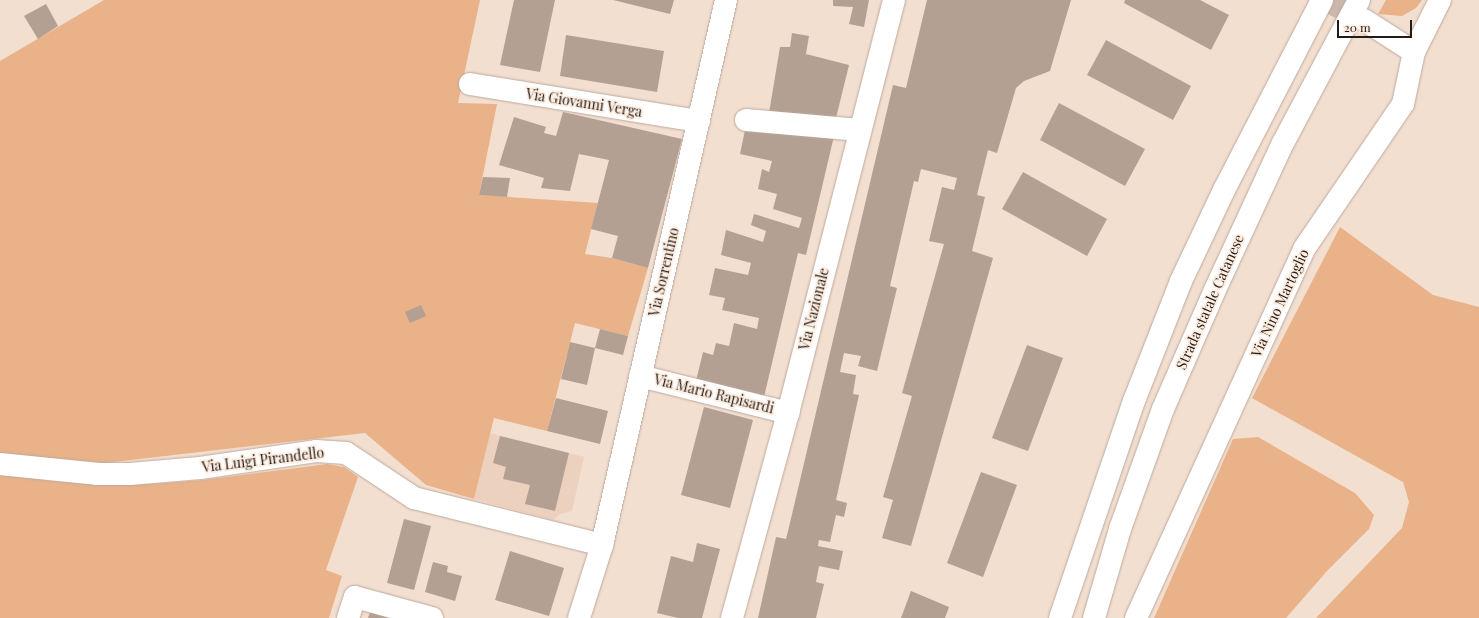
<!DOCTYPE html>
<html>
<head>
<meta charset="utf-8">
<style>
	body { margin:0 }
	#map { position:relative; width:1479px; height:618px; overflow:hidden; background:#f3dfd0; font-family:"Playfair Display",serif }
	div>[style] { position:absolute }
	.built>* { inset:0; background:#edd1bf }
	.green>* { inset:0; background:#e9b289 }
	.building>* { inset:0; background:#b3a092 }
	.street-tunnel>* { height:22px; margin-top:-11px; transform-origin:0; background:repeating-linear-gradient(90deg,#c9b8ab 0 22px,transparent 0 33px) }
	.roads { filter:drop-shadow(0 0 1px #bda99c) drop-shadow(0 0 1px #bda99c) }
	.street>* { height:22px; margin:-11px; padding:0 11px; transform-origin:11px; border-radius:11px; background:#fff }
	.secondary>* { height:22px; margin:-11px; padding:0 11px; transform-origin:11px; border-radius:11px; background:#fff }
	.primary>* { height:22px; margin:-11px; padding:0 11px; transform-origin:11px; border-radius:11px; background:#fff }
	span { translate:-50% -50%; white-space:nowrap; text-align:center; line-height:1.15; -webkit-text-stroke:3.5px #fdede1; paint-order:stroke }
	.street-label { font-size:14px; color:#231c17 }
	.scale { position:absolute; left:1337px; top:20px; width:75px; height:18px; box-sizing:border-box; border:2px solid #231c17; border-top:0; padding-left:5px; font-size:12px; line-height:14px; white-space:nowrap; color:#231c17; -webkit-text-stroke:3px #fdede1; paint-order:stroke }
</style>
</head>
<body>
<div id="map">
	<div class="built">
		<i style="clip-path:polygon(490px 433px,584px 457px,572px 511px,560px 514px,553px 520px,474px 499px)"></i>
	</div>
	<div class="green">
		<i style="clip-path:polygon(104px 0,480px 0,458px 103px,497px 104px,479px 195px,598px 203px,585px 254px,612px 258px,648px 268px,628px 336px,575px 323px,547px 431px,494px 418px,474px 499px,426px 485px,365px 433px,105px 463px,0 454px,0 61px)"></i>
		<i style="clip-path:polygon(1386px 0,1422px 0,1416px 8px,1402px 16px,1378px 14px)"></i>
		<i style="clip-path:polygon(1340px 227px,1433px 295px,1479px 307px,1479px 618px,1316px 618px,1402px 528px,1409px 502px,1403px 482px,1252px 398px)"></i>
		<i style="clip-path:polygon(1258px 437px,1355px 493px,1374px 515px,1369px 529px,1327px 571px,1286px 618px,1154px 618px,1233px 439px)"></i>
		<i style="clip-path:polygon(327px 464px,344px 467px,358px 477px,326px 570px,342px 576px,329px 618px,0 618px,0 474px,52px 481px,103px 484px,153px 484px,203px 480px)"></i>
	</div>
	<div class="building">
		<i style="clip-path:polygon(514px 0,555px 0,540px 72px,500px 65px)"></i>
		<i style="clip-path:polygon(613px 0,674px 0,670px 14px)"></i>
		<i style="clip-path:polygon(833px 0,869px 0,864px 27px,849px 24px,853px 7px,833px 6px)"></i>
		<i style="clip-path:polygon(927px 0,1071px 0,1050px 71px,1024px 81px,1016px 88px,997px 153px,988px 150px,977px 195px,985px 197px,972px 251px,993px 258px,911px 546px,882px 538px,893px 500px,883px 497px,912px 396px,902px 393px,944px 244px,929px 241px,942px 187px,954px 190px,957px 178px,921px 169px,918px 182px,914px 181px,890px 286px,897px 288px,877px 371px,858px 366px,861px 356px,844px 353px,840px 372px,856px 375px,853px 394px,859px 395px,836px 500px,847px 503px,844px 517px,836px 515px,830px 542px,819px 540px,818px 546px,843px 551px,839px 570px,819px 566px,816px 582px,824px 584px,816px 618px,758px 618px,776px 537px,786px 539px,789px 527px,893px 85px,906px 88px)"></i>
		<i style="clip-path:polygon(1125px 0,1200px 0,1229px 15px,1211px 50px,1124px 3px)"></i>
		<i style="clip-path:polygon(46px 4px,58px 26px,38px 39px,24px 16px)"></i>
		<i style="clip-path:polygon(792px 33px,809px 36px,806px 54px,849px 65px,836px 118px,769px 113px,780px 47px,790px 47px)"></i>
		<i style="clip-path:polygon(566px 35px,664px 51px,657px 92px,560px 76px)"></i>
		<i style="clip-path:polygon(1106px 40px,1191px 86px,1173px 120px,1087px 75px)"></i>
		<i style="clip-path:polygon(1059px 103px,1145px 149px,1125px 186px,1040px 140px)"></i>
		<i style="clip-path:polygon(563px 112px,682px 139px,648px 268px,612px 258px,618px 236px,591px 229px,609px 160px,579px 154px,570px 191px,541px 188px,544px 178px,499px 165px,514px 117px,546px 127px,544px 133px,556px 136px)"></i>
		<i style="clip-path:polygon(745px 130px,834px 136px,806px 255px,798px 253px,764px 397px,696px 381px,703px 352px,713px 355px,716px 343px,729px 346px,734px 323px,757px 329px,759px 318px,722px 310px,725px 298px,709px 295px,715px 268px,748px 275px,751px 263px,721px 255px,726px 230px,763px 242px,766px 231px,751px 225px,754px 214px,799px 228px,802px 218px,773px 209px,777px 194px,758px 189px,762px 169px,769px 172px,772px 161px,740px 154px)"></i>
		<i style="clip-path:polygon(1023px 172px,1107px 219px,1087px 256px,1002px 209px)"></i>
		<i style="clip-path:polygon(483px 177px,510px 178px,507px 197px,479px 195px)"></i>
		<i style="clip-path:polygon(421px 305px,426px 316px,410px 323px,405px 312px)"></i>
		<i style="clip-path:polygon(600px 329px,628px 336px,623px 355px,595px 348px)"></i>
		<i style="clip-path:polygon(570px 342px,595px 348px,587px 385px,561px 379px)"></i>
		<i style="clip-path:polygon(1027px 345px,1063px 358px,1028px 451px,992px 438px)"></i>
		<i style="clip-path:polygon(556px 398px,608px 411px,600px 444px,547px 431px)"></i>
		<i style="clip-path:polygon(704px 407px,753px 420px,730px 508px,681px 495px)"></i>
		<i style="clip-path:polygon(500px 436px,569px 453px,555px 511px,525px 504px,530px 485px,503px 479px,506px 467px,493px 463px)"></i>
		<i style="clip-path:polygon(981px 472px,1017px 485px,983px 577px,947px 563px)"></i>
		<i style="clip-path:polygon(404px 519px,431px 526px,414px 590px,387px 583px)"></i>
		<i style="clip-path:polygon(697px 543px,720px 549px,702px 618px,678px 618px,657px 613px,671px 556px,693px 562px)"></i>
		<i style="clip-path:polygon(510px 551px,564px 568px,549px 616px,495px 600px)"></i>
		<i style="clip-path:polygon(433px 562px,448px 566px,447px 572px,462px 576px,455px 601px,425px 592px)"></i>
		<i style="clip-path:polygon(911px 591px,949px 607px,945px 618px,901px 618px)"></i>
		<i style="clip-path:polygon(371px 610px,396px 618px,368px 618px)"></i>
	</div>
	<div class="street-tunnel">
		<i style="left:1324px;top:0;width:45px;rotate:26.6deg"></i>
	</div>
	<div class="roads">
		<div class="street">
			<i style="left:1364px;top:20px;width:59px;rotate:32.6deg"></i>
			<i style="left:470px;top:84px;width:232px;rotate:9.2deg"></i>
			<i style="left:746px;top:120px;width:114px;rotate:5deg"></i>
			<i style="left:640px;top:376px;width:153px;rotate:14deg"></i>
			<i style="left:0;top:464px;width:99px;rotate:5.8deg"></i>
			<i style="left:98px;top:474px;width:32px"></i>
			<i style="left:130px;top:474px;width:70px;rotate:-4.9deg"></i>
			<i style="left:200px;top:468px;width:117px;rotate:-8.3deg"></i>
			<i style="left:316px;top:451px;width:30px;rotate:4deg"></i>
			<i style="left:346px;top:453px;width:82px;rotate:33.5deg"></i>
			<i style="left:414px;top:498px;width:194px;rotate:14deg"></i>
			<i style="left:348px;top:618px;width:22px;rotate:-72deg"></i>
			<i style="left:355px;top:597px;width:80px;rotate:15.3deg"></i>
			<i style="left:579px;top:618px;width:77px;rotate:-72.5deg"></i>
			<i style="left:602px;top:545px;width:559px;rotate:-77.18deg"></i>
			<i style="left:1136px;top:618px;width:405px;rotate:-65.5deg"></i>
			<i style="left:1304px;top:249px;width:176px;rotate:-55.7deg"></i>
			<i style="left:1403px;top:104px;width:53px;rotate:-78.1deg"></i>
			<i style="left:1414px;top:52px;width:58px;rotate:-63.4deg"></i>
		</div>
		<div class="secondary">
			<i style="left:732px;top:618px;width:213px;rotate:-74.7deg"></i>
			<i style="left:788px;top:413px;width:426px;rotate:-75.6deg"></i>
		</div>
		<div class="primary">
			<i style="left:1060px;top:618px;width:229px;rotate:-71.2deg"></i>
			<i style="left:1134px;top:401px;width:129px;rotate:-68.6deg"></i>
			<i style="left:1181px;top:281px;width:101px;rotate:-64.7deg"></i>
			<i style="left:1224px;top:190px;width:214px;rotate:-62.7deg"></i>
			<i style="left:1094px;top:618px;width:93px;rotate:-73.7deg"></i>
			<i style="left:1120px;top:529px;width:127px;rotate:-70.3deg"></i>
			<i style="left:1163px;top:409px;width:128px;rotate:-66.4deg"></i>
			<i style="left:1214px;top:292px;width:164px;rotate:-65.2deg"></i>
			<i style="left:1283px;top:143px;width:162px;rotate:-62deg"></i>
		</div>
	</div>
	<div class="street-label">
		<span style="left:584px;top:103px;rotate:9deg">Via Giovanni Verga</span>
		<span style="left:664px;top:272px;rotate:-77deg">Via Sorrentino</span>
		<span style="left:1210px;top:302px;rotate:-66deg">Strada statale Catanese</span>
		<span style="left:1280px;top:303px;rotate:-65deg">Via Nino Martoglio</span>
		<span style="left:814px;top:309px;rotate:-76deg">Via Nazionale</span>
		<span style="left:714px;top:394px;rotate:14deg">Via Mario Rapisardi</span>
		<span style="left:263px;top:460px;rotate:-7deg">Via Luigi Pirandello</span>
	</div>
	<div class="scale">20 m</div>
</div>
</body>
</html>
